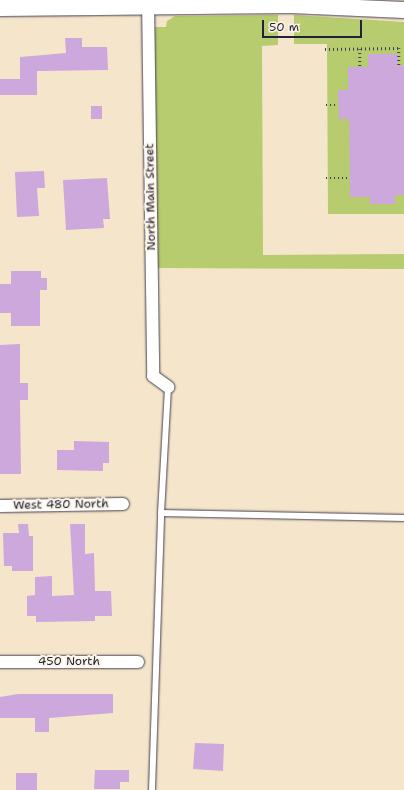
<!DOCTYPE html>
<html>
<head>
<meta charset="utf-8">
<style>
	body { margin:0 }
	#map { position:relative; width:404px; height:790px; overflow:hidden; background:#f5e5ca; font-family:"Shantell Sans",sans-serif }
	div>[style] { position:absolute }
	.green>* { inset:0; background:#b7cb6f }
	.building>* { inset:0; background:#cca8dd }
	.path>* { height:2.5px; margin-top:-1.25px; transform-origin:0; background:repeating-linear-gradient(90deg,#423f50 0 1px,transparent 0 4px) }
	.roads { filter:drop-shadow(0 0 1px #423f50) drop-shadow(0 0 1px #423f50) }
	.lane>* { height:6px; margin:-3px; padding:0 3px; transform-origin:3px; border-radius:3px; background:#fff }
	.street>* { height:12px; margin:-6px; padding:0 6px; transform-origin:6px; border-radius:6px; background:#fff }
	.secondary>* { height:16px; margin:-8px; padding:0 8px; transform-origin:8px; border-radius:8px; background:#fff }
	span { translate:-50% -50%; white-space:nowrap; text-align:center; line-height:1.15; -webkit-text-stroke:4px #fcf5e5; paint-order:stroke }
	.street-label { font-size:12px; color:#22223b }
	.scale { position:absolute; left:262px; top:20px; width:100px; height:18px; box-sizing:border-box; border:2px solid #22223b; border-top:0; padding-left:5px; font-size:12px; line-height:14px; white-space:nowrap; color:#22223b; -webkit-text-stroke:3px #fcf5e5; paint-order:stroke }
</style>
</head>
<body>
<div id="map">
	<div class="green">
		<i style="clip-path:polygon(278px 15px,278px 45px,262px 46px,263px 255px,404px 254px,404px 269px,158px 268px,154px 27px,166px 27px,167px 21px,175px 16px)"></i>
		<i style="clip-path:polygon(294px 15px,404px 22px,404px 214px,328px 214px,327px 44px,294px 44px)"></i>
	</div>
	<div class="building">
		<i style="clip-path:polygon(65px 38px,82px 38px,82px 47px,107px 47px,108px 70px,37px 71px,37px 95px,0 95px,0 79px,20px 79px,20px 57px,66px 53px)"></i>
		<i style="clip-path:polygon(368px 54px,398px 54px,398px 66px,404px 65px,404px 195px,395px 195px,395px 204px,370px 204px,370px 197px,350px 197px,349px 119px,339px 119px,338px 90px,348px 90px,348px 67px,368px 67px)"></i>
		<i style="clip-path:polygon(91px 106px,102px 106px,102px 119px,91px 119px)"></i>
		<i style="clip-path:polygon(44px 171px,45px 188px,37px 188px,39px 216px,17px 217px,15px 172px)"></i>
		<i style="clip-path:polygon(107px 178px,110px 219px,103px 219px,104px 228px,66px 230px,63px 180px)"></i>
		<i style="clip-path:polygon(11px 271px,41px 271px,41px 278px,47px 278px,47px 290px,40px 290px,40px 326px,11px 326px,11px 313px,0 313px,0 284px,11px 284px)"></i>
		<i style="clip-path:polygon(20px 344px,20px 383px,28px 383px,28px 400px,20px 400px,21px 474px,0 474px,0 345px)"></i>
		<i style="clip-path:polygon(74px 441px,109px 442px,109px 463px,103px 463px,103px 471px,57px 470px,57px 450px,74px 450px)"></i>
		<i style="clip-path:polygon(18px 524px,28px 524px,29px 536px,33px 536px,33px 571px,12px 571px,12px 566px,4px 566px,3px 533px,19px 533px)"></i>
		<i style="clip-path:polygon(70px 524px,85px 524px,85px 554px,94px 553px,95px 591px,111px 591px,112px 616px,95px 616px,95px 621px,36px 622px,36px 616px,27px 616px,27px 596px,35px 595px,35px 577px,52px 576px,52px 596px,74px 595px)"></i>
		<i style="clip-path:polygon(18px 694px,113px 694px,113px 713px,49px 718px,49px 732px,35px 732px,35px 718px,0 718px,0 697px)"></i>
		<i style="clip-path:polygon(195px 743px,224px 744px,223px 771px,193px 769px)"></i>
		<i style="clip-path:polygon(95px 770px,129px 770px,129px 782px,120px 782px,120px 789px,94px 789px)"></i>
		<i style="clip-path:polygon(16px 773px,37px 773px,37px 790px,16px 790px)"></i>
	</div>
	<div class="path">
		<i style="left:325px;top:49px;width:74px;rotate:-0.8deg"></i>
		<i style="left:399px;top:48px;width:18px;rotate:90deg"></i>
		<i style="left:360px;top:49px;width:18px;rotate:90deg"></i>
		<i style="left:326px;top:105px;width:12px"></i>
		<i style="left:326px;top:178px;width:24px"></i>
	</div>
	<div class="roads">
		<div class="lane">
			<i style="left:161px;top:513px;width:126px;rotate:-86.8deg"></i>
			<i style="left:152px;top:790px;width:277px;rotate:-88.1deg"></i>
			<i style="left:161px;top:513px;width:243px;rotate:1.2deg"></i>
		</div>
		<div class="street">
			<i style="left:148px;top:0;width:376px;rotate:89.2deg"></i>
			<i style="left:153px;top:376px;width:19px;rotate:36deg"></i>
			<i style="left:0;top:506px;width:123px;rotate:-0.9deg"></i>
			<i style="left:0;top:662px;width:138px"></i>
		</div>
		<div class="secondary">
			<i style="left:0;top:8px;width:290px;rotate:-0.6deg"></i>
			<i style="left:290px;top:5px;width:114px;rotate:2.5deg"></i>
		</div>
	</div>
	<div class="street-label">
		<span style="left:151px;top:197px;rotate:-91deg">North Main Street</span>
		<span style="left:61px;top:505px;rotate:-1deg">West 480 North</span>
		<span style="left:69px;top:662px">450 North</span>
	</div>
	<div class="scale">50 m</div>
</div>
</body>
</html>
